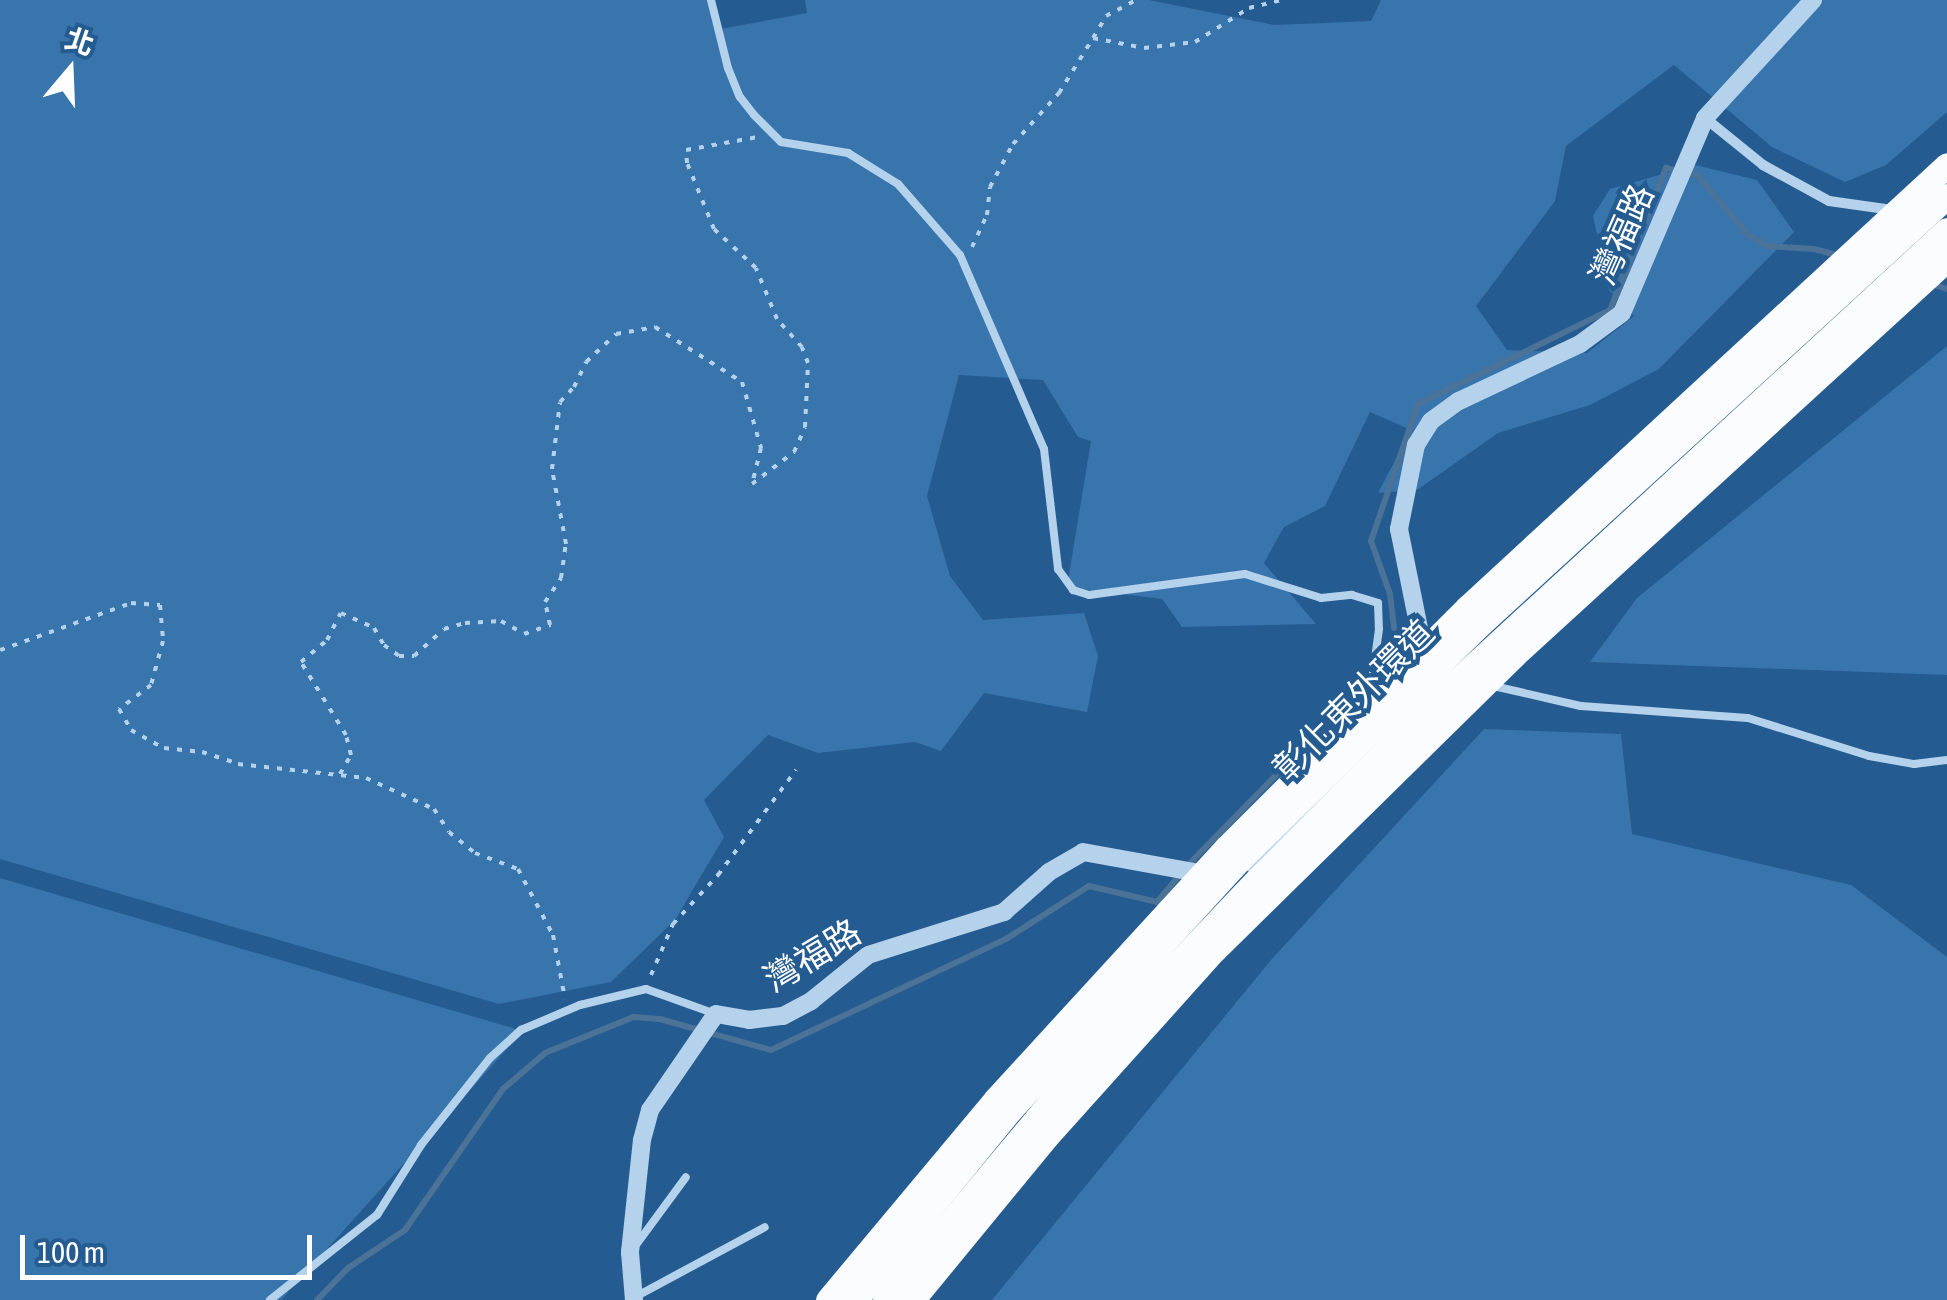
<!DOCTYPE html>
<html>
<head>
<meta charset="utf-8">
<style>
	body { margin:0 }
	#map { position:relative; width:1947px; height:1300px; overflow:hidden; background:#245b90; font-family:"Asap Condensed","Noto Sans TC",sans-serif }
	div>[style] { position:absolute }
	.green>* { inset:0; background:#3875ad }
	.stream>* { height:6px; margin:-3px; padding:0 3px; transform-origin:3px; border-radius:3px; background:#4b7297 }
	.path>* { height:4px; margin-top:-2px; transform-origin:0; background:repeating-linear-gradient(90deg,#b5d2ec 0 5px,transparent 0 13px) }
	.service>* { height:8px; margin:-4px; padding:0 4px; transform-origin:4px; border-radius:4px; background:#b5d2ec }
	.minor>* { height:10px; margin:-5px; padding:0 5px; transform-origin:5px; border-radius:5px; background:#b5d2ec }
	.tertiary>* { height:18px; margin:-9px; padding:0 9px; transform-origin:9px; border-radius:9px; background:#b5d2ec }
	.primary>* { height:25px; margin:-12.5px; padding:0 12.5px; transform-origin:12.5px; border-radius:12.5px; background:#fafcff }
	span { translate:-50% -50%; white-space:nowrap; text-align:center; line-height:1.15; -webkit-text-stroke:9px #245b90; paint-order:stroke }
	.street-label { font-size:35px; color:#fff }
	.north { position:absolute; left:20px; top:20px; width:100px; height:100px; -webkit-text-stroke:8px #245b90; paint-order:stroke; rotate:19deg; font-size:28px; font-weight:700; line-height:40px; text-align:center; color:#fff }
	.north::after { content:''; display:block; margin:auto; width:35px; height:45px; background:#fff; clip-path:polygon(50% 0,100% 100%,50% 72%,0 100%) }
	.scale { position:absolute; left:20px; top:1235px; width:292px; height:45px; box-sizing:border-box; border:5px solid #fff; border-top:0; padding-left:12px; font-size:30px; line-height:35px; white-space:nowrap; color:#fff; -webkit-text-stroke:8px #245b90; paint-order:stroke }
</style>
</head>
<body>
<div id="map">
	<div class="green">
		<i style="clip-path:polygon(0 0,713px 0,715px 30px,807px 13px,805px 0,1149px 0,1274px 25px,1371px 21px,1381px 0,1947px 0,1947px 112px,1886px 165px,1845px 182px,1772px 147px,1674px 65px,1566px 146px,1555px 201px,1476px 306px,1507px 350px,1587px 353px,1634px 316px,1609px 290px,1593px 216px,1610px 189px,1695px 165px,1757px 180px,1794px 232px,1659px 369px,1590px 405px,1498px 433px,1417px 490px,1378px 493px,1411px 430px,1370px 412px,1325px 506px,1284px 527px,1264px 563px,1316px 624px,1182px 627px,1162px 599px,1067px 587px,1091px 441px,1078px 437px,1043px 380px,959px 375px,927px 496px,950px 576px,983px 620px,1084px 613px,1098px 656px,1087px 712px,984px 693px,941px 751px,915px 742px,818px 753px,768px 735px,704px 800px,724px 837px,675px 920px,611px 982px,499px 1004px,0 859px)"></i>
		<i style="clip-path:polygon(1947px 346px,1947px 675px,1590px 662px,1637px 598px)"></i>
		<i style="clip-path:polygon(1484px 729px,1621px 734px,1632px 834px,1851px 885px,1947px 957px,1947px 1300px,992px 1300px,1271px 960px)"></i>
		<i style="clip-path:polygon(0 878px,523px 1031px,281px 1300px,0 1300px)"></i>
	</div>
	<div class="stream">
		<i style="left:1929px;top:283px;width:19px;rotate:18deg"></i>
		<i style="left:1188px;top:865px;width:266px;rotate:-45.6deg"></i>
		<i style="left:1374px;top:675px;width:45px;rotate:-62.3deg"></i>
		<i style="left:1395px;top:635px;width:41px;rotate:-97deg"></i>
		<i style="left:1390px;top:594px;width:56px;rotate:-109.7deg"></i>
		<i style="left:1371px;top:541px;width:145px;rotate:-71.1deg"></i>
		<i style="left:1418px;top:404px;width:214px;rotate:-26.1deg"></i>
		<i style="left:1610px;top:310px;width:153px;rotate:-68.5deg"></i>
		<i style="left:1666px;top:168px;width:32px;rotate:13deg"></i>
		<i style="left:1697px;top:175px;width:79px;rotate:49.6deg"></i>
		<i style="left:1748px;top:235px;width:22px;rotate:30deg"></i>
		<i style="left:1767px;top:246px;width:47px;rotate:3.7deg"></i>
		<i style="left:1814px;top:249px;width:23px;rotate:15deg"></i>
		<i style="left:317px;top:1300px;width:45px;rotate:-45.9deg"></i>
		<i style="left:348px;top:1268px;width:69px;rotate:-33.7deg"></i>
		<i style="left:405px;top:1230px;width:172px;rotate:-55.2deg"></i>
		<i style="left:503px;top:1089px;width:55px;rotate:-40.6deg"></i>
		<i style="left:545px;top:1053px;width:95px;rotate:-22.2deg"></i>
		<i style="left:633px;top:1017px;width:27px;rotate:4deg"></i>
		<i style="left:660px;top:1019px;width:115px;rotate:15.6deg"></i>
		<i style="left:771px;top:1050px;width:260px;rotate:-25.3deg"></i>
		<i style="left:1006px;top:939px;width:98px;rotate:-32.6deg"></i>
		<i style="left:1089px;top:886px;width:70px;rotate:13.2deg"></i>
		<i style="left:1157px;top:902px;width:35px;rotate:-50deg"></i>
	</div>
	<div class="path">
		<i style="left:1093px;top:38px;width:26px;rotate:-59deg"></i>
		<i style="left:1106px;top:16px;width:34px;rotate:-28deg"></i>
		<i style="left:972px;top:247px;width:35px;rotate:-65deg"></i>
		<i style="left:987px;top:215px;width:28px;rotate:-84deg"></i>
		<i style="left:990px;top:187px;width:49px;rotate:-61.9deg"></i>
		<i style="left:1013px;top:144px;width:69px;rotate:-48deg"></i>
		<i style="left:1059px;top:93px;width:65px;rotate:-58.3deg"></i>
		<i style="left:1093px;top:38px;width:52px;rotate:11.1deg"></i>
		<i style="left:1144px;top:48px;width:51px;rotate:-6.7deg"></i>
		<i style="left:1195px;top:42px;width:64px;rotate:-32.2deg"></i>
		<i style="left:1249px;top:8px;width:32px;rotate:-14deg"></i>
		<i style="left:0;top:650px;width:139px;rotate:-19.7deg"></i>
		<i style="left:131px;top:603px;width:29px;rotate:4deg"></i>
		<i style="left:160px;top:605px;width:36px;rotate:85deg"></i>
		<i style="left:163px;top:641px;width:46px;rotate:105.3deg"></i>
		<i style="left:151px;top:685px;width:40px;rotate:143deg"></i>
		<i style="left:119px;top:709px;width:24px;rotate:60deg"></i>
		<i style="left:131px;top:730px;width:38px;rotate:29deg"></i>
		<i style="left:164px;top:748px;width:38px;rotate:6deg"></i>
		<i style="left:202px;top:752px;width:38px;rotate:18deg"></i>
		<i style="left:238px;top:764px;width:129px;rotate:6.2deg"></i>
		<i style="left:366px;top:778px;width:75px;rotate:24.5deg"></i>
		<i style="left:434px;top:809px;width:27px;rotate:57deg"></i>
		<i style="left:449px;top:832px;width:33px;rotate:39deg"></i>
		<i style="left:475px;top:853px;width:46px;rotate:20.4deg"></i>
		<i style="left:518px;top:869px;width:75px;rotate:62.1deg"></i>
		<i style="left:553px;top:935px;width:65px;rotate:79.4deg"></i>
		<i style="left:340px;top:774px;width:22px;rotate:-60deg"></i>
		<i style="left:351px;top:755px;width:21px;rotate:-104deg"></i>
		<i style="left:346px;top:735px;width:86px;rotate:-121.7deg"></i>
		<i style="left:301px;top:662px;width:34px;rotate:-40deg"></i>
		<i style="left:327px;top:640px;width:30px;rotate:-63deg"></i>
		<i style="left:341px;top:613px;width:36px;rotate:24deg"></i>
		<i style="left:374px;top:628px;width:20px;rotate:60deg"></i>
		<i style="left:384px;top:645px;width:19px;rotate:36deg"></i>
		<i style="left:399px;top:656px;width:15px"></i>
		<i style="left:414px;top:656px;width:40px;rotate:-42deg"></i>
		<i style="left:444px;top:629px;width:22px;rotate:-16deg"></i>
		<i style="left:465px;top:623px;width:36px;rotate:-3deg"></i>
		<i style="left:501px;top:621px;width:26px;rotate:29deg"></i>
		<i style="left:524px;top:634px;width:28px;rotate:-19deg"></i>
		<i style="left:550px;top:625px;width:24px;rotate:-102deg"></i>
		<i style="left:545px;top:602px;width:29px;rotate:-56deg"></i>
		<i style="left:561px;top:578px;width:34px;rotate:-82deg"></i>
		<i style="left:566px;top:544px;width:76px;rotate:-100.6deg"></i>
		<i style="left:552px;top:469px;width:67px;rotate:-83.2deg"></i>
		<i style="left:560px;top:402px;width:21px;rotate:-47deg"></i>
		<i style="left:574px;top:387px;width:28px;rotate:-64deg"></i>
		<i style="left:586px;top:362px;width:41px;rotate:-43deg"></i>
		<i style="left:616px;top:334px;width:40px;rotate:-10deg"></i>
		<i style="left:655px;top:327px;width:103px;rotate:32.3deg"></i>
		<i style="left:742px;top:382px;width:69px;rotate:73.9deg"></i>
		<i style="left:761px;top:448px;width:37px;rotate:104deg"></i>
		<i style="left:752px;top:484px;width:53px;rotate:-37.3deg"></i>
		<i style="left:794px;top:452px;width:27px;rotate:-66deg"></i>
		<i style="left:805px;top:427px;width:64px;rotate:-87.3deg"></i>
		<i style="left:808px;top:363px;width:17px;rotate:-111deg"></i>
		<i style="left:802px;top:347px;width:38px;rotate:-132deg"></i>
		<i style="left:777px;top:319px;width:55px;rotate:-112.4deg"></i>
		<i style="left:756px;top:268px;width:57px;rotate:-137.1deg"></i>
		<i style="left:714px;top:229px;width:71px;rotate:-112.2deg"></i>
		<i style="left:687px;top:163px;width:13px;rotate:-94deg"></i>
		<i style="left:686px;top:150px;width:73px;rotate:-10.2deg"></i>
		<i style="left:651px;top:975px;width:56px;rotate:-66.7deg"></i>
		<i style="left:673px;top:924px;width:67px;rotate:-47.4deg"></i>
		<i style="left:718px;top:875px;width:131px;rotate:-53.4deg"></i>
	</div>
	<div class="service">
		<i style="left:711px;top:0;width:70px;rotate:76deg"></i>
		<i style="left:728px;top:68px;width:31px;rotate:68deg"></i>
		<i style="left:740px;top:97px;width:23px;rotate:52deg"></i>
		<i style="left:754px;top:115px;width:38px;rotate:45deg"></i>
		<i style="left:781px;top:142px;width:68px;rotate:9.3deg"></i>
		<i style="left:848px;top:153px;width:59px;rotate:31.8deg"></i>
		<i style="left:898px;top:184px;width:94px;rotate:48.9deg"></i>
		<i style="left:960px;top:255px;width:211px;rotate:66.6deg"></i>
		<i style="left:1044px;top:449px;width:121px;rotate:83.3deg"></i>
		<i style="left:1058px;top:569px;width:26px;rotate:54deg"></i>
		<i style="left:1073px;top:590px;width:17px;rotate:17deg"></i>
		<i style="left:1089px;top:595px;width:157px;rotate:-7.7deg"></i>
		<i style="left:1245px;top:574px;width:80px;rotate:17.5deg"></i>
		<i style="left:1321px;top:598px;width:31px;rotate:-6deg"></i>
		<i style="left:1352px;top:595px;width:27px;rotate:17deg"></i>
		<i style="left:1378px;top:603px;width:26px;rotate:88deg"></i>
		<i style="left:1379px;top:629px;width:60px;rotate:97.7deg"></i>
		<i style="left:1371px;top:688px;width:6px;rotate:51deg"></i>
		<i style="left:1489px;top:685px;width:94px;rotate:12.9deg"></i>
		<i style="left:1581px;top:706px;width:167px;rotate:4.1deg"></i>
		<i style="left:1748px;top:718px;width:127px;rotate:17.4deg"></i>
		<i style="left:1869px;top:756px;width:46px;rotate:10.1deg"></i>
		<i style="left:1914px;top:764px;width:33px;rotate:-7deg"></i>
		<i style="left:636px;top:1245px;width:84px;rotate:-53.7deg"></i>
		<i style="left:637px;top:1296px;width:145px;rotate:-28.3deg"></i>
		<i style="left:270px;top:1300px;width:137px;rotate:-38.5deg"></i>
		<i style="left:377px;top:1215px;width:83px;rotate:-57.8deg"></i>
		<i style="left:421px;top:1145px;width:111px;rotate:-51.6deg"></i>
		<i style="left:490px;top:1058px;width:42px;rotate:-42.1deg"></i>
		<i style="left:521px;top:1030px;width:64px;rotate:-23deg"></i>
		<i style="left:580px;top:1005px;width:68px;rotate:-13.6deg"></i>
		<i style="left:646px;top:989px;width:71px;rotate:19.7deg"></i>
	</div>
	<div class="minor">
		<i style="left:1705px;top:118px;width:75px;rotate:39deg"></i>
		<i style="left:1763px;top:165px;width:75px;rotate:28.6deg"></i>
		<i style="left:1829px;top:201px;width:64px;rotate:8.1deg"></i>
	</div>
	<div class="tertiary">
		<i style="left:1425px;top:658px;width:132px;rotate:-101.4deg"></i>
		<i style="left:1399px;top:529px;width:86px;rotate:-78.6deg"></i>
		<i style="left:1416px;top:445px;width:28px;rotate:-58deg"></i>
		<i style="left:1431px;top:421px;width:34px;rotate:-36deg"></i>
		<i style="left:1459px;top:401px;width:134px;rotate:-25.2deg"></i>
		<i style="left:1580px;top:344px;width:52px;rotate:-36.4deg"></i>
		<i style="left:1622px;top:313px;width:212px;rotate:-66.9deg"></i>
		<i style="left:1705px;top:118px;width:160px;rotate:-47.5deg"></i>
		<i style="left:1249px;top:862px;width:22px;rotate:-34deg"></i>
		<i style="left:1267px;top:850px;width:122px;rotate:-44.3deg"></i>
		<i style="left:634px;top:1300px;width:48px;rotate:-94.8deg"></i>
		<i style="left:630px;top:1252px;width:113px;rotate:-83.9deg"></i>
		<i style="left:642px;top:1140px;width:31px;rotate:-75deg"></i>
		<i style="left:650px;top:1110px;width:116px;rotate:-55.5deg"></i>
		<i style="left:716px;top:1014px;width:34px;rotate:10deg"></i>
		<i style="left:749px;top:1020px;width:34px;rotate:-7deg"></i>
		<i style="left:783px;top:1016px;width:32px;rotate:-28deg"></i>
		<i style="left:811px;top:1001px;width:73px;rotate:-38.9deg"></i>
		<i style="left:868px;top:955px;width:143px;rotate:-17.5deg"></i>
		<i style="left:1004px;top:912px;width:60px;rotate:-41.6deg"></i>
		<i style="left:1049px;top:872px;width:39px;rotate:-30deg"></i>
		<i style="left:1083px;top:852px;width:130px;rotate:10.2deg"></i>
	</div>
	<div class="primary">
		<i style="left:828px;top:1300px;width:262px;rotate:-50.1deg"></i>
		<i style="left:996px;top:1099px;width:340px;rotate:-47.5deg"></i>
		<i style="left:1226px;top:848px;width:340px;rotate:-44.9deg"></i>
		<i style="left:1467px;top:608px;width:653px;rotate:-42.7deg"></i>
		<i style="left:855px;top:1300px;width:245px;rotate:-50.8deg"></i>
		<i style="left:1010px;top:1110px;width:339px;rotate:-47.5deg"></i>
		<i style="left:1239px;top:860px;width:339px;rotate:-44.4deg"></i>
		<i style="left:1481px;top:623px;width:632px;rotate:-42.5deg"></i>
		<i style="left:885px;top:1300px;width:312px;rotate:-50.1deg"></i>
		<i style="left:1085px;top:1061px;width:251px;rotate:-46.5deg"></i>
		<i style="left:1258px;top:879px;width:250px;rotate:-45.2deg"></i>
		<i style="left:1434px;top:702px;width:697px;rotate:-42.62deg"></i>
		<i style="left:912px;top:1300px;width:211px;rotate:-50.6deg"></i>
		<i style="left:1046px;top:1137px;width:251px;rotate:-48.1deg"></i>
		<i style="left:1214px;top:950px;width:419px;rotate:-44.5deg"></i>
		<i style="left:1513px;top:656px;width:588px;rotate:-42.45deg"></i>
	</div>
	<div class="street-label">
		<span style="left:1621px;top:234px;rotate:-66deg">灣福路</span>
		<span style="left:1353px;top:700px;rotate:-45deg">彰化東外環道</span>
		<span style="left:812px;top:955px;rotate:-31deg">灣福路</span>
	</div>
	<div class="north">北</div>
	<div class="scale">100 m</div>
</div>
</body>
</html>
